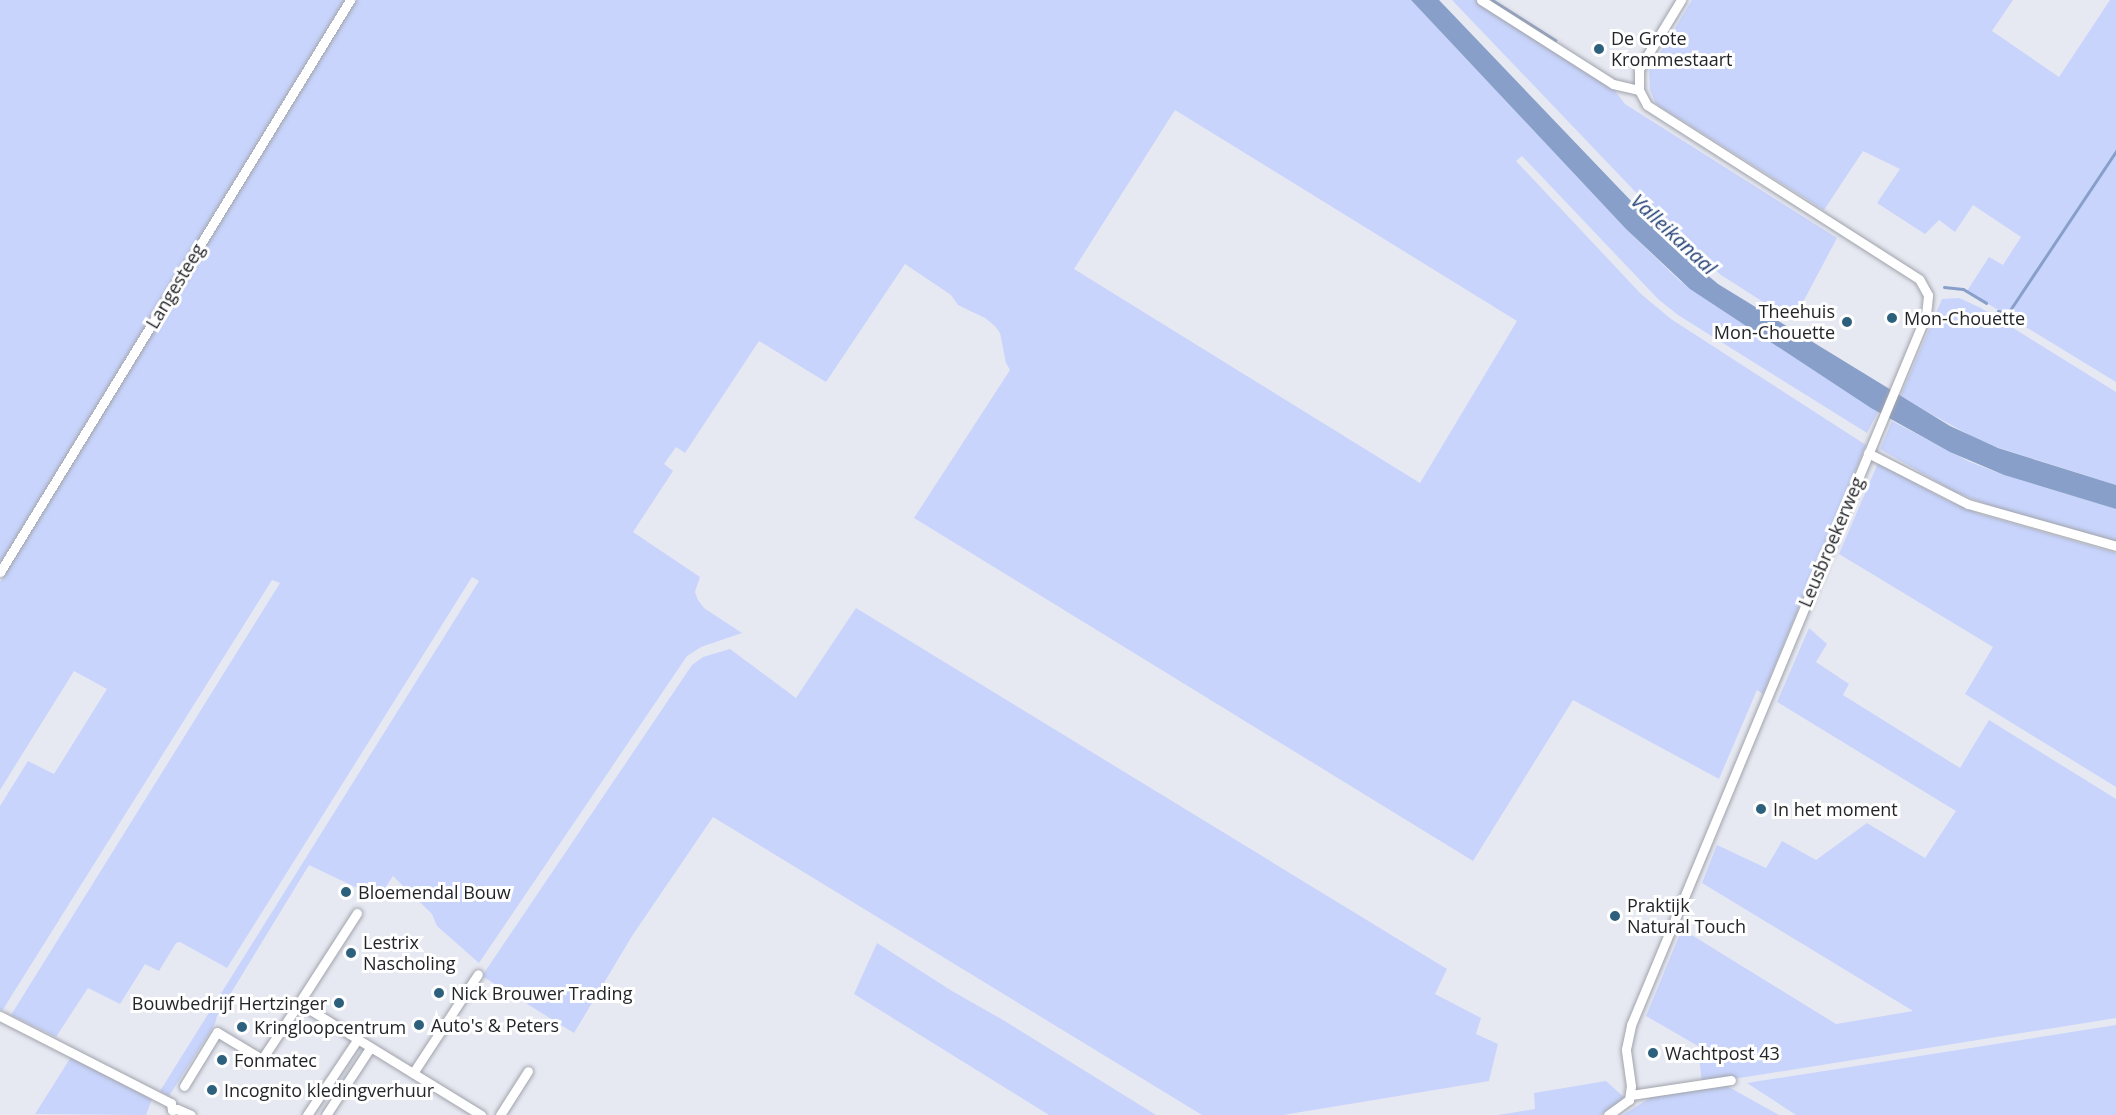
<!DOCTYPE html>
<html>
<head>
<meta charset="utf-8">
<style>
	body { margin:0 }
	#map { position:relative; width:2116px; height:1115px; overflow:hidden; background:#e7e9f2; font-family:"Open Sans",sans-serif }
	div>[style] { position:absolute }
	.green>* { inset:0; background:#c8d4fc }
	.water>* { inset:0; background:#889fc9 }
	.stream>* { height:3px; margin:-1.5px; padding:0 1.5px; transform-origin:1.5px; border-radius:1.5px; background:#889fc9 }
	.roads { filter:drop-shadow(0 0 2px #a0a3ab) drop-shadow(0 0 2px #a0a3ab) }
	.minor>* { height:9px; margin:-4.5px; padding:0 4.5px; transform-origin:4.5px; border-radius:4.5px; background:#fff }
	.dots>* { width:16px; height:16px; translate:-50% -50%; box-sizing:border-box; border:3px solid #fff; border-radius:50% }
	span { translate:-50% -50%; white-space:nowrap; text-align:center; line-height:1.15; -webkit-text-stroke:6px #fff; paint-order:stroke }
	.poi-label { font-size:18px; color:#242529 }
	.left { translate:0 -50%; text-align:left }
	.right { translate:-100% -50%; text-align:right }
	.street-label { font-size:18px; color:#242529 }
	.water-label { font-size:20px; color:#244175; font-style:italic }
</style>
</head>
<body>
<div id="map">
	<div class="green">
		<i style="clip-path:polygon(0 0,345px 0,0 564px)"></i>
		<i style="clip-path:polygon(evenodd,356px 0,1411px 0,1626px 229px,1680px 281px,1878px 412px,1867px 433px,1678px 315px,1658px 299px,1522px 156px,1516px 161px,1641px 294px,1671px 319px,1866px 445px,1763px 694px,1757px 690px,1719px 779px,1573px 700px,1473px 861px,914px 518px,1010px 370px,1006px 363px,1000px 333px,995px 326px,985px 318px,958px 305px,951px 295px,905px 264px,826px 382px,759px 341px,685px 453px,676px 447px,664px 464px,673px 471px,633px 532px,700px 577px,695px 592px,698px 600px,704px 608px,742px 633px,701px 647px,687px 656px,479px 963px,437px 926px,432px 914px,393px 876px,385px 888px,380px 887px,376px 897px,309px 865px,217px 1016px,215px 1024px,169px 1096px,160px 1091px,479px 581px,472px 577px,227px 968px,180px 942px,176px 943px,159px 971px,145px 964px,120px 1004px,88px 988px,56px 1037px,11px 1015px,280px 583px,272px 580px,2px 1011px,0 1010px,0 806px,28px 761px,54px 774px,107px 689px,74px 671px,0 790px,0 582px,356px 0,1175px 110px,1517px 321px,1420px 483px,1074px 269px,1175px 110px)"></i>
		<i style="clip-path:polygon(1452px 0,1476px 0,1612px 87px,1625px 104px,1837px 238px,1793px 321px,1721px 275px,1689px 248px)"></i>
		<i style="clip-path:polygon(1692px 0,2013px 0,1992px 31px,2059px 77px,2110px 0,2116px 0,2116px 382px,1967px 291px,1989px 257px,2003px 265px,2021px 237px,1973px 205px,1955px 232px,1939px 220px,1925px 234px,1877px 203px,1900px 169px,1863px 151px,1824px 210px,1656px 104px,1650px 90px,1649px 71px)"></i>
		<i style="clip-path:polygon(1959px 298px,1981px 308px,2116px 392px,2116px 485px,1984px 443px,1900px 397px,1942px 299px)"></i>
		<i style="clip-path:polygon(1892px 421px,1970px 462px,2004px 475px,2116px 509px,2116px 542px,1997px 508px,1955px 492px,1880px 449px)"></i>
		<i style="clip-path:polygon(1878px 463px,1946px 500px,1980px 514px,2116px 553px,2116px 787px,1965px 694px,1993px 647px,1839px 554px)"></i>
		<i style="clip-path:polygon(856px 608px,1447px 969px,1435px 994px,1481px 1018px,1476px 1034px,1498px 1044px,1489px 1081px,1283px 1115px,1202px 1115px,713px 817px,632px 936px,574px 1033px,482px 976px,692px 665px,703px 657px,730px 649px,796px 698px)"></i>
		<i style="clip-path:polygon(1809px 628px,1827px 644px,1816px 662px,1849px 684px,1843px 695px,1960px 768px,1989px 720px,2116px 799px,2116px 1018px,1702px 1084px,1698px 1046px,1646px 1016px,1682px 929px,1836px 1024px,1913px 1011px,1702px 883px,1717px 845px,1766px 868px,1782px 841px,1816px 860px,1867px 823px,1925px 858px,1956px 811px,1777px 702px)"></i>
		<i style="clip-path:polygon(877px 943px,952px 991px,1003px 1020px,1156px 1115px,1049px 1115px,854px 994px)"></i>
		<i style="clip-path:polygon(2116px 1025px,2116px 1115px,1796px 1115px,1747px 1083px)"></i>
		<i style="clip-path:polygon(71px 1057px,152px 1099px,146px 1115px,35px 1114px)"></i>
		<i style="clip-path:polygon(1606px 1081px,1625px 1098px,1601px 1115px,1498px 1115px,1535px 1109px,1534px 1093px)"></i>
		<i style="clip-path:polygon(1727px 1086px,1779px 1115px,1623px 1115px,1653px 1096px)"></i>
	</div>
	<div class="water">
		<i style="clip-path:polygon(1411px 0,1439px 0,1679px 251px,1718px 284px,1950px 426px,1998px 448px,2116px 485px,2116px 509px,2004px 475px,1950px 452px,1871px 408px,1690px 289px,1626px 229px)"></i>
	</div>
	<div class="stream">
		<i style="left:1492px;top:0;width:75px;rotate:32.4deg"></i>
		<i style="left:1944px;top:287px;width:19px;rotate:6deg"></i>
		<i style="left:1963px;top:289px;width:27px;rotate:31deg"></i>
		<i style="left:1998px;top:311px;width:10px;rotate:11deg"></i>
		<i style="left:2008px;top:313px;width:195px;rotate:-56.3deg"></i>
	</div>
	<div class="roads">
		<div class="minor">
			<i style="left:1481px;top:0;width:156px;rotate:32.5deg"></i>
			<i style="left:1613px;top:84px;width:27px;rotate:13deg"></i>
			<i style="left:1868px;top:453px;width:112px;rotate:27deg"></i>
			<i style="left:1968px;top:504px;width:154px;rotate:15.8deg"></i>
			<i style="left:0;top:572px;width:671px;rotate:-58.54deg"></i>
			<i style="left:299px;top:1003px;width:107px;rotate:-57.2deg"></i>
			<i style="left:0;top:1016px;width:192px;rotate:27deg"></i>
			<i style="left:171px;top:1103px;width:7px;rotate:82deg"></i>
			<i style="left:413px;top:1073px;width:118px;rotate:-56.7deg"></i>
			<i style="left:184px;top:1086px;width:63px;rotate:-58.6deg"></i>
			<i style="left:217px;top:1032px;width:52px;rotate:31deg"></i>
			<i style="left:262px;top:1059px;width:67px;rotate:-56.5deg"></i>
			<i style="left:299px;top:1003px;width:214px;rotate:31.6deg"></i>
			<i style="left:1631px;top:1095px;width:101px;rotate:-8.5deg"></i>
			<i style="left:172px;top:1110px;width:5px;rotate:-11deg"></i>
			<i style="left:177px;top:1109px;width:15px;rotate:23deg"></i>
			<i style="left:307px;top:1115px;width:90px;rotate:-56.3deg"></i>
			<i style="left:326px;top:1115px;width:80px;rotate:-56.7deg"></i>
			<i style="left:500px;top:1115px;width:52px;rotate:-57.5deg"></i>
			<i style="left:1608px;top:1115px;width:26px;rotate:-36deg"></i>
			<i style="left:1629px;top:1100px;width:14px;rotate:-82deg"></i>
			<i style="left:1631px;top:1086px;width:37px;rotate:-98deg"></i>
			<i style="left:1626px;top:1049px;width:25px;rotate:-78deg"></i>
			<i style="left:1631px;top:1025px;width:769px;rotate:-67.44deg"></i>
			<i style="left:1926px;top:315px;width:20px;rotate:-84deg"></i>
			<i style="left:1928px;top:295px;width:18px;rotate:-119deg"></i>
			<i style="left:1919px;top:279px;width:323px;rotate:-147.4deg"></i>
			<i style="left:1647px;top:105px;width:17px;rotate:-118deg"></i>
			<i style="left:1639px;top:90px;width:21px;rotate:-90deg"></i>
			<i style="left:1639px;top:69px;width:81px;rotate:-58.7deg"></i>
		</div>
	</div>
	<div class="dots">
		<i style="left:1599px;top:49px;background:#2d607d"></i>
		<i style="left:1892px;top:318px;background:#2d607d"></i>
		<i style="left:1847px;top:322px;background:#2d607d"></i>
		<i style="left:1761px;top:809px;background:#2d607d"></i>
		<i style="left:346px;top:892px;background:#2d607d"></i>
		<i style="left:1615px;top:916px;background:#2d607d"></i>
		<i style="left:351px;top:953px;background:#2d607d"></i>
		<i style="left:439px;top:993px;background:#2d607d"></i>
		<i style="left:339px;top:1003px;background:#2d607d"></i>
		<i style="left:419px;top:1025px;background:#2d607d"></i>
		<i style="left:242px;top:1027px;background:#2d607d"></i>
		<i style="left:1653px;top:1053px;background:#2d607d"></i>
		<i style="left:222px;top:1060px;background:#2d607d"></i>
		<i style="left:212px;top:1090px;background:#2d607d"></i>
	</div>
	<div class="poi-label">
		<span class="left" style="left:1611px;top:49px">De Grote<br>Krommestaart</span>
		<span class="right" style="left:1835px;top:322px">Theehuis<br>Mon-Chouette</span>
		<span class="left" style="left:1904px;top:318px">Mon-Chouette</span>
		<span class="left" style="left:1773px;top:809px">In het moment</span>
		<span class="left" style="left:358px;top:892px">Bloemendal Bouw</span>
		<span class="left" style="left:1627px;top:916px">Praktijk<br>Natural Touch</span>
		<span class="left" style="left:363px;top:953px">Lestrix<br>Nascholing</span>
		<span class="left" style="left:451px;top:993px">Nick Brouwer Trading</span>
		<span class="right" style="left:327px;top:1003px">Bouwbedrijf Hertzinger</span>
		<span class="left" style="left:431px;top:1025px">Auto's &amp; Peters</span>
		<span class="left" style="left:254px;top:1027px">Kringloopcentrum</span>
		<span class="left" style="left:1665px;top:1053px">Wachtpost 43</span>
		<span class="left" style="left:234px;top:1060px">Fonmatec</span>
		<span class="left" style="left:224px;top:1090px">Incognito kledingverhuur</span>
	</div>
	<div class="street-label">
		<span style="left:175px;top:286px;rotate:-59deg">Langesteeg</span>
		<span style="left:1831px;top:542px;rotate:-67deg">Leusbroekerweg</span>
	</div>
	<div class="water-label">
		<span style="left:1674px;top:234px;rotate:43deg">Valleikanaal</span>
	</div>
</div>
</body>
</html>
